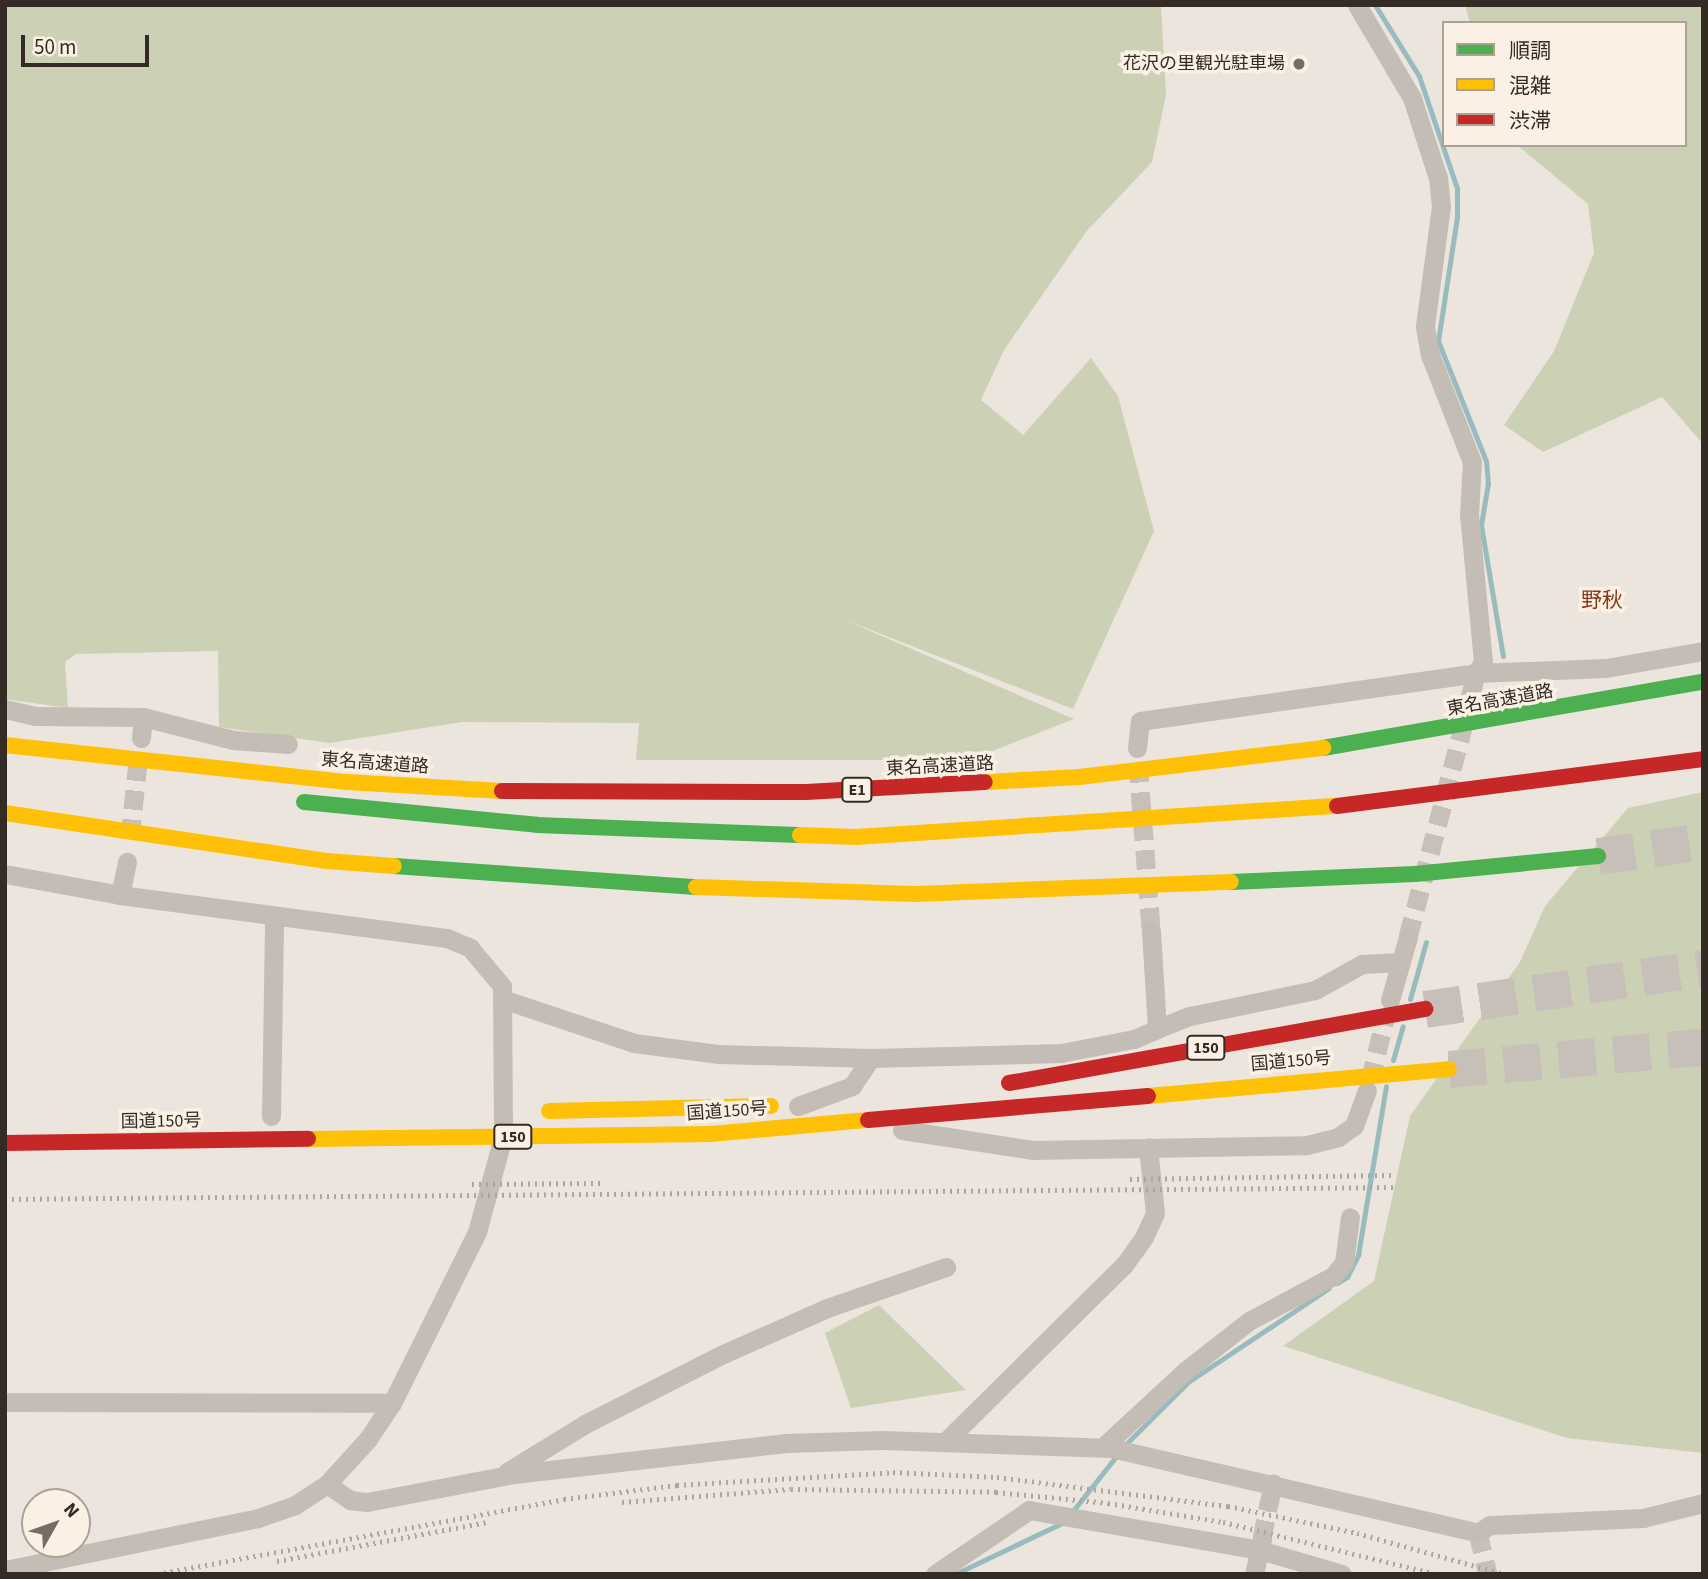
<!DOCTYPE html>
<html>
<head>
<meta charset="utf-8">
<style>
	body { margin:0 }
	#map { position:relative; width:1708px; height:1579px; overflow:hidden; background:#ece5dd; font-family:"Source Sans 3","Noto Sans JP",sans-serif }
	div>[style] { position:absolute }
	.green>* { inset:0; background:#ccd1b6 }
	.stream>* { height:5px; margin:-2.5px; padding:0 2.5px; transform-origin:2.5px; border-radius:2.5px; background:#98bcbe }
	.street-tunnel>* { height:19px; margin-top:-9.5px; transform-origin:0; background:repeating-linear-gradient(90deg,#c7c0b8 0 19px,transparent 0 29px) }
	.highway-tunnel>* { height:37px; margin-top:-18.5px; transform-origin:0; background:repeating-linear-gradient(90deg,#c7c0b8 0 37px,transparent 0 55px) }
	.street>* { height:19px; margin:-9.5px; padding:0 9.5px; transform-origin:9.5px; border-radius:9.5px; background:#c4bdb6 }
	.fast>* { height:16px; margin:-8px; padding:0 8px; transform-origin:8px; border-radius:8px; background:#4caf50 }
	.slow>* { height:16px; margin:-8px; padding:0 8px; transform-origin:8px; border-radius:8px; background:#ffc107 }
	.jam>* { height:16px; margin:-8px; padding:0 8px; transform-origin:8px; border-radius:8px; background:#c62828 }
	.rail>* { height:5px; margin-top:-2.5px; transform-origin:0; background:repeating-linear-gradient(90deg,#aca6a1 0 2px,transparent 0 7px) }
	.dots>* { width:19px; height:19px; translate:-50% -50%; box-sizing:border-box; border:4px solid #faf0e3; border-radius:50% }
	span { translate:-50% -50%; white-space:nowrap; text-align:center; line-height:1.15; -webkit-text-stroke:7px #faf0e3; paint-order:stroke }
	.shield-label span { padding:2px 5px; background:#faf0e3; border:2px solid; border-radius:5px; -webkit-text-stroke-width:0 }
	.shield-label { font-size:16px; color:#352b25; font-weight:700 }
	.poi-label { font-size:18px; color:#352b25 }
	.right { translate:-100% -50%; text-align:right }
	.street-label { font-size:18px; color:#352b25 }
	.quarter-label { font-size:21px; color:#88391a }
	.frame { position:absolute; inset:0; border:7px solid #352b25; pointer-events:none }
	.legend { position:absolute; left:1442px; top:21px; width:245px; height:126px; box-sizing:border-box; background:#faf0e3; border:2px solid #aba197; margin:0; padding:9px 12px; list-style:none; font-size:21px; color:#352b25 }
	.legend li { display:flex; align-items:center; gap:14px; height:35px }
	.legend b { width:35px; border:2px solid #aba197 }
	.north { position:absolute; left:21px; top:1488px; width:70px; height:70px; box-sizing:border-box; background:#faf0e3; border:2px solid #aba197; border-radius:50%; rotate:50deg; font-size:19px; font-weight:700; line-height:28px; text-align:center; color:#352b25 }
	.north::after { content:''; display:block; margin:auto; width:24px; height:32px; background:#756c65; clip-path:polygon(50% 0,100% 100%,50% 72%,0 100%) }
	.scale { position:absolute; left:21px; top:35px; width:128px; height:32px; box-sizing:border-box; border:4px solid #352b25; border-top:0; padding-left:9px; font-size:21px; line-height:24px; white-space:nowrap; color:#352b25; -webkit-text-stroke:5px #faf0e3; paint-order:stroke }
</style>
</head>
<body>
<div id="map">
	<div class="green">
		<i style="clip-path:polygon(5px 5px,1161px 5px,1166px 95px,1152px 162px,1086px 232px,1004px 350px,981px 400px,1023px 435px,1091px 358px,1118px 396px,1154px 531px,1073px 709px,840px 618px,1074px 719px,970px 760px,636px 760px,639px 723px,462px 722px,329px 743px,219px 727px,218px 651px,76px 654px,65px 662px,68px 708px,5px 699px)"></i>
		<i style="clip-path:polygon(1465px 5px,1703px 5px,1703px 444px,1662px 397px,1543px 452px,1504px 425px,1554px 351px,1594px 253px,1588px 204px,1517px 145px,1685px 145px,1685px 23px,1470px 23px)"></i>
		<i style="clip-path:polygon(1703px 792px,1703px 1453px,1567px 1438px,1283px 1346px,1374px 1281px,1410px 1116px,1520px 962px,1545px 906px,1628px 808px)"></i>
		<i style="clip-path:polygon(879px 1305px,966px 1390px,851px 1408px,825px 1333px)"></i>
	</div>
	<div class="stream">
		<i style="left:1375px;top:5px;width:84px;rotate:58.2deg"></i>
		<i style="left:1419px;top:76px;width:118px;rotate:71.3deg"></i>
		<i style="left:1457px;top:188px;width:29px;rotate:90deg"></i>
		<i style="left:1457px;top:217px;width:125px;rotate:98.7deg"></i>
		<i style="left:1438px;top:341px;width:129px;rotate:68.2deg"></i>
		<i style="left:1486px;top:461px;width:22px;rotate:85deg"></i>
		<i style="left:1488px;top:483px;width:43px;rotate:99.5deg"></i>
		<i style="left:1481px;top:525px;width:133px;rotate:80.5deg"></i>
		<i style="left:1410px;top:999px;width:59px;rotate:-74.3deg"></i>
		<i style="left:1393px;top:1060px;width:35px;rotate:-74deg"></i>
		<i style="left:1337px;top:1283px;width:12px;rotate:-31deg"></i>
		<i style="left:1347px;top:1277px;width:25px;rotate:-63deg"></i>
		<i style="left:1358px;top:1255px;width:171px;rotate:-80.6deg"></i>
		<i style="left:1124px;top:1446px;width:91px;rotate:-45deg"></i>
		<i style="left:1188px;top:1382px;width:169px;rotate:-33.7deg"></i>
		<i style="left:1072px;top:1512px;width:74px;rotate:-51.6deg"></i>
		<i style="left:955px;top:1574px;width:121px;rotate:-25.5deg"></i>
	</div>
	<div class="street-tunnel">
		<i style="left:1138px;top:763px;width:168px;rotate:85.5deg"></i>
		<i style="left:130px;top:838px;width:85px;rotate:-84deg"></i>
		<i style="left:1408px;top:937px;width:225px;rotate:-75.3deg"></i>
		<i style="left:1370px;top:1081px;width:72px;rotate:-76.3deg"></i>
		<i style="left:1478px;top:1533px;width:42px;rotate:76.3deg"></i>
		<i style="left:1262px;top:1539px;width:38px;rotate:-79deg"></i>
	</div>
	<div class="highway-tunnel">
		<i style="left:1598px;top:856px;width:106px;rotate:-8.1deg"></i>
		<i style="left:1425px;top:1009px;width:281px;rotate:-8.4deg"></i>
		<i style="left:1449px;top:1069px;width:255px;rotate:-5deg"></i>
	</div>
	<div class="street">
		<i style="left:1468px;top:704px;width:32px;rotate:-76deg"></i>
		<i style="left:1476px;top:673px;width:130px;rotate:-2.2deg"></i>
		<i style="left:1606px;top:668px;width:98px;rotate:-9.9deg"></i>
		<i style="left:5px;top:709px;width:31px;rotate:13deg"></i>
		<i style="left:35px;top:716px;width:108px;rotate:0.5deg"></i>
		<i style="left:143px;top:717px;width:93px;rotate:14.3deg"></i>
		<i style="left:233px;top:740px;width:55px;rotate:4.2deg"></i>
		<i style="left:141px;top:738px;width:21px;rotate:-85deg"></i>
		<i style="left:1137px;top:748px;width:27px;rotate:-84deg"></i>
		<i style="left:1140px;top:721px;width:339px;rotate:-8.1deg"></i>
		<i style="left:1476px;top:673px;width:13px;rotate:-58deg"></i>
		<i style="left:1483px;top:662px;width:148px;rotate:-95.4deg"></i>
		<i style="left:1469px;top:515px;width:53px;rotate:-86.8deg"></i>
		<i style="left:1472px;top:462px;width:115px;rotate:-111.4deg"></i>
		<i style="left:1430px;top:355px;width:29px;rotate:-100deg"></i>
		<i style="left:1425px;top:326px;width:121px;rotate:-82.4deg"></i>
		<i style="left:1441px;top:206px;width:28px;rotate:-96deg"></i>
		<i style="left:1438px;top:178px;width:84px;rotate:-108deg"></i>
		<i style="left:1412px;top:98px;width:108px;rotate:-120.6deg"></i>
		<i style="left:5px;top:874px;width:117px;rotate:10.3deg"></i>
		<i style="left:120px;top:895px;width:330px;rotate:7.5deg"></i>
		<i style="left:447px;top:938px;width:25px;rotate:23deg"></i>
		<i style="left:470px;top:948px;width:50px;rotate:49.9deg"></i>
		<i style="left:502px;top:986px;width:151px;rotate:89.6deg"></i>
		<i style="left:503px;top:1137px;width:98px;rotate:105.3deg"></i>
		<i style="left:477px;top:1232px;width:191px;rotate:116.4deg"></i>
		<i style="left:392px;top:1403px;width:43px;rotate:123.7deg"></i>
		<i style="left:368px;top:1439px;width:61px;rotate:132.3deg"></i>
		<i style="left:120px;top:895px;width:34px;rotate:-78deg"></i>
		<i style="left:502px;top:999px;width:139px;rotate:18.4deg"></i>
		<i style="left:634px;top:1043px;width:86px;rotate:7.4deg"></i>
		<i style="left:719px;top:1054px;width:152px;rotate:1.5deg"></i>
		<i style="left:1390px;top:1000px;width:66px;rotate:-74.1deg"></i>
		<i style="left:1157px;top:1029px;width:35px;rotate:-22deg"></i>
		<i style="left:1190px;top:1016px;width:128px;rotate:-11.7deg"></i>
		<i style="left:1315px;top:990px;width:54px;rotate:-29deg"></i>
		<i style="left:1362px;top:964px;width:39px;rotate:-3deg"></i>
		<i style="left:798px;top:1106px;width:58px;rotate:-20.3deg"></i>
		<i style="left:852px;top:1086px;width:34px;rotate:-56deg"></i>
		<i style="left:871px;top:1058px;width:190px;rotate:-1.5deg"></i>
		<i style="left:1061px;top:1053px;width:74px;rotate:-10.9deg"></i>
		<i style="left:1134px;top:1039px;width:25px;rotate:-23deg"></i>
		<i style="left:1157px;top:1029px;width:99px;rotate:-93.5deg"></i>
		<i style="left:271px;top:1116px;width:199px;rotate:-89.1deg"></i>
		<i style="left:902px;top:1130px;width:132px;rotate:8.7deg"></i>
		<i style="left:1032px;top:1150px;width:275px;rotate:-1deg"></i>
		<i style="left:1307px;top:1145px;width:32px;rotate:-14deg"></i>
		<i style="left:1338px;top:1137px;width:19px;rotate:-35deg"></i>
		<i style="left:1354px;top:1126px;width:38px;rotate:-70deg"></i>
		<i style="left:5px;top:1402px;width:387px;rotate:0.1deg"></i>
		<i style="left:945px;top:1442px;width:252px;rotate:-44.7deg"></i>
		<i style="left:1124px;top:1265px;width:34px;rotate:-54deg"></i>
		<i style="left:1144px;top:1237px;width:26px;rotate:-65deg"></i>
		<i style="left:1155px;top:1213px;width:66px;rotate:-96.1deg"></i>
		<i style="left:1103px;top:1447px;width:112px;rotate:-42.8deg"></i>
		<i style="left:1185px;top:1371px;width:81px;rotate:-38deg"></i>
		<i style="left:1249px;top:1321px;width:95px;rotate:-28.2deg"></i>
		<i style="left:1333px;top:1276px;width:17px;rotate:-50deg"></i>
		<i style="left:1344px;top:1263px;width:46px;rotate:-82.6deg"></i>
		<i style="left:507px;top:1472px;width:92px;rotate:-31.6deg"></i>
		<i style="left:585px;top:1424px;width:153px;rotate:-26.9deg"></i>
		<i style="left:721px;top:1355px;width:116px;rotate:-23.9deg"></i>
		<i style="left:827px;top:1308px;width:126px;rotate:-19deg"></i>
		<i style="left:1269px;top:1502px;width:19px;rotate:-78deg"></i>
		<i style="left:5px;top:1570px;width:258px;rotate:-11.6deg"></i>
		<i style="left:258px;top:1518px;width:39px;rotate:-19deg"></i>
		<i style="left:295px;top:1505px;width:38px;rotate:-33deg"></i>
		<i style="left:327px;top:1484px;width:28px;rotate:35deg"></i>
		<i style="left:350px;top:1500px;width:17px;rotate:7deg"></i>
		<i style="left:367px;top:1502px;width:150px;rotate:-10.8deg"></i>
		<i style="left:514px;top:1474px;width:274px;rotate:-6.5deg"></i>
		<i style="left:786px;top:1443px;width:97px;rotate:-1.8deg"></i>
		<i style="left:883px;top:1440px;width:228px;rotate:2deg"></i>
		<i style="left:1111px;top:1448px;width:377px;rotate:13deg"></i>
		<i style="left:1478px;top:1533px;width:14px;rotate:-34deg"></i>
		<i style="left:1490px;top:1525px;width:153px;rotate:-2.6deg"></i>
		<i style="left:1643px;top:1518px;width:62px;rotate:-14deg"></i>
		<i style="left:935px;top:1574px;width:114px;rotate:-34.2deg"></i>
		<i style="left:1029px;top:1510px;width:234px;rotate:9.8deg"></i>
		<i style="left:1260px;top:1550px;width:85px;rotate:16.3deg"></i>
		<i style="left:1254px;top:1574px;width:36px;rotate:-77deg"></i>
	</div>
	<div class="fast">
		<i style="left:1323px;top:748px;width:386px;rotate:-9.9deg"></i>
		<i style="left:304px;top:802px;width:234px;rotate:5.6deg"></i>
		<i style="left:537px;top:825px;width:263px;rotate:2.2deg"></i>
		<i style="left:394px;top:866px;width:303px;rotate:4deg"></i>
		<i style="left:1231px;top:882px;width:184px;rotate:-2.5deg"></i>
		<i style="left:1415px;top:874px;width:184px;rotate:-5.6deg"></i>
	</div>
	<div class="slow">
		<i style="left:5px;top:745px;width:344px;rotate:6.2deg"></i>
		<i style="left:347px;top:782px;width:155px;rotate:3.3deg"></i>
		<i style="left:985px;top:782px;width:94px;rotate:-3deg"></i>
		<i style="left:1079px;top:777px;width:246px;rotate:-6.8deg"></i>
		<i style="left:5px;top:813px;width:326px;rotate:8.5deg"></i>
		<i style="left:327px;top:861px;width:67px;rotate:4.3deg"></i>
		<i style="left:800px;top:835px;width:55px;rotate:2.1deg"></i>
		<i style="left:855px;top:837px;width:483px;rotate:-3.7deg"></i>
		<i style="left:696px;top:887px;width:219px;rotate:1.8deg"></i>
		<i style="left:915px;top:894px;width:316px;rotate:-2.2deg"></i>
		<i style="left:1148px;top:1096px;width:302px;rotate:-5.1deg"></i>
		<i style="left:549px;top:1111px;width:222px;rotate:-1.3deg"></i>
		<i style="left:308px;top:1139px;width:402px;rotate:-0.7deg"></i>
		<i style="left:710px;top:1134px;width:159px;rotate:-5.1deg"></i>
	</div>
	<div class="jam">
		<i style="left:502px;top:791px;width:304px;rotate:0.2deg"></i>
		<i style="left:806px;top:792px;width:179px;rotate:-3.2deg"></i>
		<i style="left:1337px;top:806px;width:369px;rotate:-7.3deg"></i>
		<i style="left:1009px;top:1083px;width:423px;rotate:-10.1deg"></i>
		<i style="left:868px;top:1120px;width:281px;rotate:-4.9deg"></i>
		<i style="left:5px;top:1143px;width:303px;rotate:-0.8deg"></i>
	</div>
	<div class="rail">
		<i style="left:1130px;top:1179px;width:262px;rotate:-0.9deg"></i>
		<i style="left:472px;top:1184px;width:129px;rotate:-0.4deg"></i>
		<i style="left:5px;top:1199px;width:1389px;rotate:-0.49deg"></i>
		<i style="left:622px;top:1502px;width:169px;rotate:-4.4deg"></i>
		<i style="left:791px;top:1489px;width:205px;rotate:0.8deg"></i>
		<i style="left:996px;top:1492px;width:113px;rotate:5.6deg"></i>
		<i style="left:1108px;top:1503px;width:117px;rotate:9.4deg"></i>
		<i style="left:1223px;top:1522px;width:219px;rotate:13.7deg"></i>
		<i style="left:277px;top:1561px;width:214px;rotate:-10.5deg"></i>
		<i style="left:157px;top:1574px;width:414px;rotate:-10.4deg"></i>
		<i style="left:564px;top:1499px;width:114px;rotate:-7.1deg"></i>
		<i style="left:677px;top:1485px;width:216px;rotate:-3.4deg"></i>
		<i style="left:893px;top:1472px;width:104px;rotate:2.8deg"></i>
		<i style="left:997px;top:1477px;width:233px;rotate:7.2deg"></i>
		<i style="left:1228px;top:1506px;width:132px;rotate:11.8deg"></i>
		<i style="left:1357px;top:1533px;width:153px;rotate:15.6deg"></i>
	</div>
	<div class="dots">
		<i style="left:1299px;top:64px;background:#756c65"></i>
	</div>
	<div class="shield-label">
		<span style="left:857px;top:790px">E1</span>
		<span style="left:1206px;top:1048px">150</span>
		<span style="left:513px;top:1137px">150</span>
	</div>
	<div class="poi-label">
		<span class="right" style="left:1285px;top:64px">花沢の里観光駐車場</span>
	</div>
	<div class="street-label">
		<span style="left:1500px;top:701px;rotate:-10deg">東名高速道路</span>
		<span style="left:375px;top:764px;rotate:4deg">東名高速道路</span>
		<span style="left:940px;top:767px;rotate:-3deg">東名高速道路</span>
		<span style="left:1291px;top:1062px;rotate:-5deg">国道150号</span>
		<span style="left:727px;top:1112px;rotate:-4deg">国道150号</span>
		<span style="left:161px;top:1122px;rotate:-1deg">国道150号</span>
	</div>
	<div class="quarter-label">
		<span style="left:1602px;top:600px">野秋</span>
	</div>
	<div class="frame"></div>
	<ul class="legend">
	<li><b style="height:9px;background:#4caf50"></b>順調</li>
	<li><b style="height:9px;background:#ffc107"></b>混雑</li>
	<li><b style="height:9px;background:#c62828"></b>渋滞</li>
	</ul>
	<div class="north">N</div>
	<div class="scale">50 m</div>
</div>
</body>
</html>
